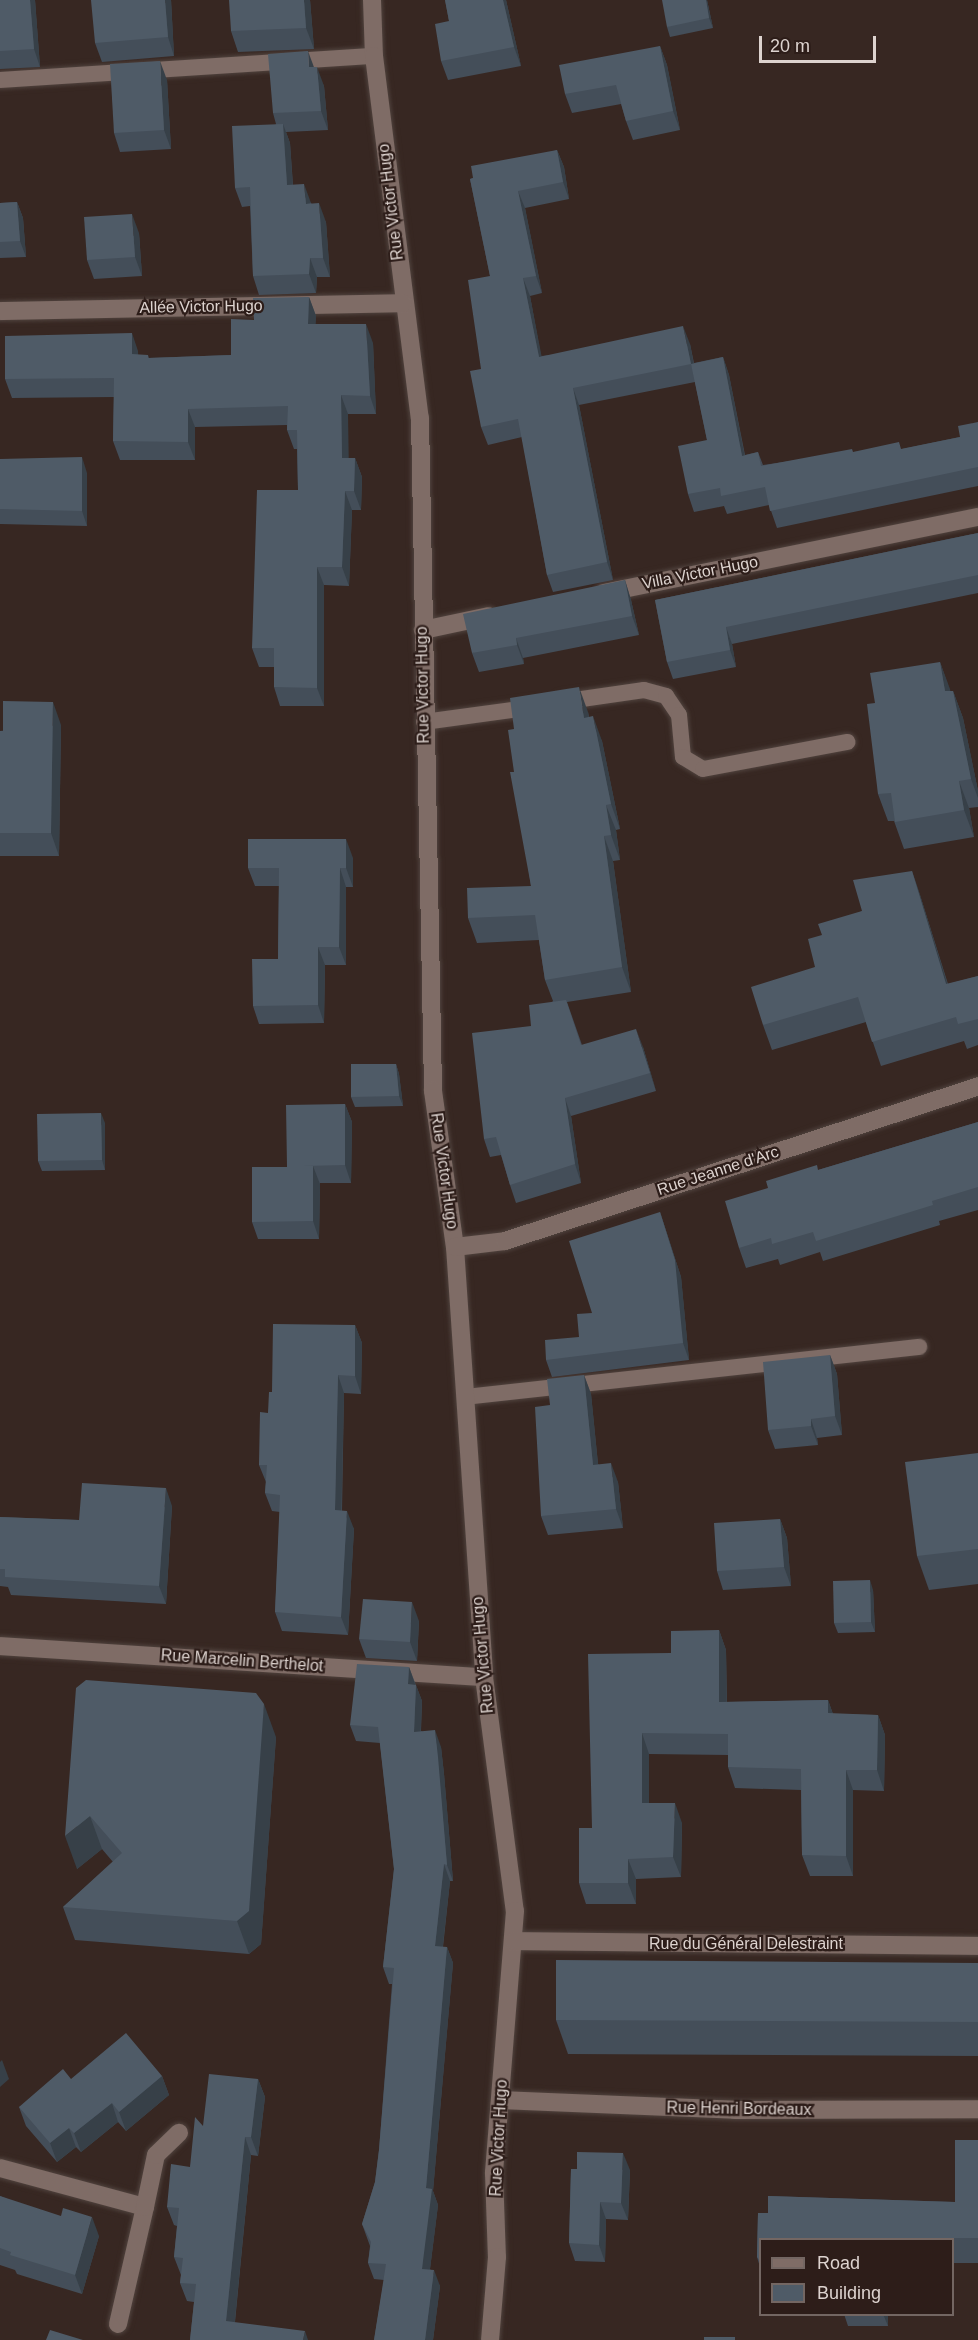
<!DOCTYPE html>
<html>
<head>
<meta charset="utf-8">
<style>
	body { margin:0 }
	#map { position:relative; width:978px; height:2340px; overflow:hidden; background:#372722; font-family:Helvetica,sans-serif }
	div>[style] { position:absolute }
	.roads { filter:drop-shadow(0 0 2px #50433e) drop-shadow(0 0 2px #50433e) }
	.service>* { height:16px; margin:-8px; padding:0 8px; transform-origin:8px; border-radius:8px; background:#7f6c66 }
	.minor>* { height:18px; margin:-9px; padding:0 9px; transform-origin:9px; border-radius:9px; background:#7f6c66 }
	.wall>* { inset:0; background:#444e59 }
	.shaded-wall>* { inset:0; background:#374048 }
	.building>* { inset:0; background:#4f5b67 }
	span { translate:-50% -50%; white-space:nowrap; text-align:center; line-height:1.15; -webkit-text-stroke:4.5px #2d1d19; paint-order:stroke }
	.street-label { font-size:16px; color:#ddd3cf }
	.legend { position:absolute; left:759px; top:2238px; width:195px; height:78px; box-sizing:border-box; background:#2d1d19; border:2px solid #736662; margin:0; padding:8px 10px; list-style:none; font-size:18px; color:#ddd3cf }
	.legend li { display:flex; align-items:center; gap:12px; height:30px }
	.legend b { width:30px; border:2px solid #736662 }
	.scale { position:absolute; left:759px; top:36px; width:117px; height:27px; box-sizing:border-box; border:3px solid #ddd3cf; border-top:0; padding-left:8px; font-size:18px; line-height:21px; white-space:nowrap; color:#ddd3cf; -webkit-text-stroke:4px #2d1d19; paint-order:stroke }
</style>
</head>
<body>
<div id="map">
	<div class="roads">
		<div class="service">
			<i style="left:0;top:80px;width:375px;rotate:-3.7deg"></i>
			<i style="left:561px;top:702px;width:84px;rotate:-8.2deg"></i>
			<i style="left:644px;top:690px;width:23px;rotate:15deg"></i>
			<i style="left:666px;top:696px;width:23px;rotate:56deg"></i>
			<i style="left:679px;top:715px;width:42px;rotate:84.6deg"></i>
			<i style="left:683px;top:757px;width:23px;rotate:31deg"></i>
			<i style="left:703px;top:769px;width:147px;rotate:-10.6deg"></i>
			<i style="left:424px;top:722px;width:110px;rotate:-7.8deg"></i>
			<i style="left:465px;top:1397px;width:457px;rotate:-6.3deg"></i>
		</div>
		<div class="minor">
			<i style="left:372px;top:0;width:56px;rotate:88deg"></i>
			<i style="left:374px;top:56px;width:365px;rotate:82.8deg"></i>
			<i style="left:420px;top:418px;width:673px;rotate:88.89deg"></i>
			<i style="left:433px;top:1091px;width:158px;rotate:82deg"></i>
			<i style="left:455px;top:1247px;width:431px;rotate:86.1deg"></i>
			<i style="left:484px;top:1677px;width:236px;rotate:82.5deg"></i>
			<i style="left:515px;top:1911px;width:263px;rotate:94.6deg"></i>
			<i style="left:494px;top:2173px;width:84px;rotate:88deg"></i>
			<i style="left:497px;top:2257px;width:83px;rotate:94.8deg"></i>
			<i style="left:0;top:311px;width:403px;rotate:-1.1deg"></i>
			<i style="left:604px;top:593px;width:382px;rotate:-11.5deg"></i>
			<i style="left:423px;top:630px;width:67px;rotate:-12deg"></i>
			<i style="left:455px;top:1247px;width:50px;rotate:-6.8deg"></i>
			<i style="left:505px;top:1241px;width:498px;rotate:-18.1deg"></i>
			<i style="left:0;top:1646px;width:485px;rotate:3.7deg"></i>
			<i style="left:514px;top:1941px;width:464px;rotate:0.6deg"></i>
			<i style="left:500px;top:2100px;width:235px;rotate:2.4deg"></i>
			<i style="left:735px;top:2110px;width:243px;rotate:-0.2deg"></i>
			<i style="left:0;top:2168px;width:150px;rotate:15.1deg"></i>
			<i style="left:145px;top:2207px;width:120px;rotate:103deg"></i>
			<i style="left:145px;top:2207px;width:53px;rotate:-78.1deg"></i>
			<i style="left:156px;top:2155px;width:32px;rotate:-44deg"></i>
		</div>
	</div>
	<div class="wall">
		<i style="clip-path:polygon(0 0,35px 0,40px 67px,0 69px)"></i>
		<i style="clip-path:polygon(171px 0,174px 56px,102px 62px,95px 43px)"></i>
		<i style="clip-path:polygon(310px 0,314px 49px,238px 52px,231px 31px)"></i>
		<i style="clip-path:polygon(445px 0,506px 0,521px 66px,448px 80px,441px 61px,449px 21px)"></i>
		<i style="clip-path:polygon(707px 0,713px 28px,670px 37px,667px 27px)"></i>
		<i style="clip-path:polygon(660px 46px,667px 65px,680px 130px,633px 140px,626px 121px,621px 104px,572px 113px,565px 94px)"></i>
		<i style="clip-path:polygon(314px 67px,324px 86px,328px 130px,286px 132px,290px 143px,293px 185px,311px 203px,326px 222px,330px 277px,317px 277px,316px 293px,259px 295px,253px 276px,250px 206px,242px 207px,235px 188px,276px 124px,273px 113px)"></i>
		<i style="clip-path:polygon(167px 80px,171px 149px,120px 152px,114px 133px)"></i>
		<i style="clip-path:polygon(557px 150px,564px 167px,569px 199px,525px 208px,542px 293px,530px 296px,541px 356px,690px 344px,694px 363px,723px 357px,729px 375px,745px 455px,758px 452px,763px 465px,853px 452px,902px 449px,960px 437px,978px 422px,978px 486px,777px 528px,769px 505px,727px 514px,724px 506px,694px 512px,688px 494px,707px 440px,695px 382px,579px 405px,613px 580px,553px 592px,547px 575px,522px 437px,488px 445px,481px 427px,481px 369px,490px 276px,470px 179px)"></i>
		<i style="clip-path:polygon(17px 202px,23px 218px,26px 257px,0 258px,0 203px)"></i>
		<i style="clip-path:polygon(139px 233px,142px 276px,94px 279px,87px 260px)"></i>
		<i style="clip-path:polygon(309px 297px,316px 316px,315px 324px,373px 343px,376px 414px,348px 414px,348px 458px,355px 458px,362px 477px,361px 510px,352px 510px,349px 586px,324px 585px,324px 706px,280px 706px,274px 687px,274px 667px,259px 667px,252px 648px,298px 490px,297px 449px,294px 449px,287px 430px,287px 425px,195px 427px,195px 460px,120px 460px,113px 441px,114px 397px,12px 398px,5px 379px,138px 351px,138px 355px,148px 355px,149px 358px,231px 355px,254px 320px)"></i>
		<i style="clip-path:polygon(0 459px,87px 473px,87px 526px,0 524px)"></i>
		<i style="clip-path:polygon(978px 533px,978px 593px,732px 644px,736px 667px,673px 679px,667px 662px,655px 600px)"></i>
		<i style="clip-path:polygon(625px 580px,631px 600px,639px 635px,523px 658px,524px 664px,479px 672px,472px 653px)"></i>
		<i style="clip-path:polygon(940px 662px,950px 691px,953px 691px,963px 718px,978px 791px,978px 807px,969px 808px,974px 837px,904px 849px,894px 821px,888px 821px,878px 794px,875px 703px)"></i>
		<i style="clip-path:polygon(588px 712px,589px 717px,602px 741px,620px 829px,616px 830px,620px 860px,613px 861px,631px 992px,567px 1002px,582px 1045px,643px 1047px,656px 1091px,571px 1116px,581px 1183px,516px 1203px,510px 1185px,501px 1155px,490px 1157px,484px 1139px,531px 1026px,553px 1001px,545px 980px,539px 940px,477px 943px,468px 918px,531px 886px,514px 772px,514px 729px)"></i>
		<i style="clip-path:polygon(61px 725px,59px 856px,0 856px,0 731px)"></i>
		<i style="clip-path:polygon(353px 858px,353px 887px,346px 887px,346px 965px,325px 965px,324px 1023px,259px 1024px,253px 1006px,278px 959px,279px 886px,255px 886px,248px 868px)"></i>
		<i style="clip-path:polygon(912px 871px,920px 895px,948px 984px,978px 976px,978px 1045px,967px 1049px,964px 1041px,881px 1066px,866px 1022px,772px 1050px,763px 1025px,815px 967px,822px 935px,862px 911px)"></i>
		<i style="clip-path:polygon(396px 1064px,399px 1074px,403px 1106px,355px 1107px,351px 1097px)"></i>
		<i style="clip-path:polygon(345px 1104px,352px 1122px,351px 1183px,320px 1183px,319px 1239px,258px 1239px,252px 1222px,287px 1167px)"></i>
		<i style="clip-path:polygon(978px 1122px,978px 1210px,939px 1221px,940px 1225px,823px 1261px,820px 1252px,780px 1265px,778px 1259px,746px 1268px,739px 1248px,768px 1188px,818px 1170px)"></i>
		<i style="clip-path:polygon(105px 1123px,105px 1170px,42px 1171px,38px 1161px)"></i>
		<i style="clip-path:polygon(660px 1212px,681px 1277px,689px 1360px,552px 1377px,546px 1360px,579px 1337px,592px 1313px)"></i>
		<i style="clip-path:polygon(355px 1325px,362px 1343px,361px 1394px,344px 1393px,342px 1511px,354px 1529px,348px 1635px,282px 1631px,275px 1612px,280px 1512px,272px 1511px,265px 1493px,266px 1482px,259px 1465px,272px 1392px)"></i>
		<i style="clip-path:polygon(830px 1355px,837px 1374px,842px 1435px,817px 1438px,818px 1445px,775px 1449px,768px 1430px)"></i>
		<i style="clip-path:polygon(584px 1375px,591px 1394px,598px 1464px,618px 1482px,623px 1528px,548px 1535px,541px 1516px,550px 1405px)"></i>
		<i style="clip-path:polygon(978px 1453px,978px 1584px,929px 1590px,917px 1556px)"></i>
		<i style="clip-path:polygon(172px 1506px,166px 1604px,11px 1595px,8px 1587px,0 1586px,0 1517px,79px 1520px)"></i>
		<i style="clip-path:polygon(780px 1519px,787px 1538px,791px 1586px,723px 1590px,717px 1571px)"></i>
		<i style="clip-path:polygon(873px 1590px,875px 1632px,838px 1633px,834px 1623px)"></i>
		<i style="clip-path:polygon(419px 1621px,417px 1661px,366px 1658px,359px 1639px)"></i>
		<i style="clip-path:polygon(719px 1630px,726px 1650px,727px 1702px,828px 1700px,833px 1714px,878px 1715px,885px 1735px,884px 1791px,853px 1790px,853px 1876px,810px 1876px,802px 1855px,801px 1790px,735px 1788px,728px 1767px,728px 1755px,649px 1754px,649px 1803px,682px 1823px,681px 1877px,636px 1879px,636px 1904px,586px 1904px,579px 1883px,592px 1828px,671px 1653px)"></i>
		<i style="clip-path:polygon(409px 1667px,422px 1701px,421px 1731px,441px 1747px,444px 1774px,453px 1881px,450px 1881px,443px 1947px,447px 1947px,453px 1963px,433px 2191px,438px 2205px,430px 2269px,440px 2286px,433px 2340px,374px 2340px,384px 2280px,374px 2279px,368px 2263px,370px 2246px,362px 2224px,375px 2182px,379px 2150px,392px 1984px,389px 1984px,383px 1967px,394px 1869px,380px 1743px,356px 1741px,350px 1725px)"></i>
		<i style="clip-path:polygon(76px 1688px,276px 1737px,261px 1944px,249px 1954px,75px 1940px,63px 1907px,113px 1862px,102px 1849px,77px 1869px)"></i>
		<i style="clip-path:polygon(978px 1963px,978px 2056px,568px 2054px,556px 2020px)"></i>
		<i style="clip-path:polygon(162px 2076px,169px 2095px,126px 2131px,118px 2122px,81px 2152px,76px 2147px,57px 2162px,26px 2126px,19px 2107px,71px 2079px)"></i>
		<i style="clip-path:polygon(258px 2079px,265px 2097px,258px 2156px,251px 2155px,235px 2322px,190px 2340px,194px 2302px,187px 2301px,180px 2283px,181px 2275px,174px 2257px,177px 2226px,174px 2225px,167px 2207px,190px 2167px,203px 2126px)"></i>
		<i style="clip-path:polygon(955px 2140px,978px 2140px,978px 2263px,952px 2263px,952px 2240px,760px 2240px,760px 2267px,757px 2257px,758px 2213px,768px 2213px,768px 2196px,955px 2202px)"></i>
		<i style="clip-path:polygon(571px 2169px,630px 2170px,628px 2220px,606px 2219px,605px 2262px,575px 2261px,569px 2243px)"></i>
		<i style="clip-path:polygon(0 2196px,99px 2236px,82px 2294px,17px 2274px,15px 2270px,0 2265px)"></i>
		<i style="clip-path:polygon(844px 2314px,927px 2314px,927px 2316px,888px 2315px,888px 2326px,848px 2326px)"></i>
	</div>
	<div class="shaded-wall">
		<i style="clip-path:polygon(30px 0,35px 0,40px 67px,34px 49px)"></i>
		<i style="clip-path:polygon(165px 0,171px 0,174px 56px,168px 37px)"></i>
		<i style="clip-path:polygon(304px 0,310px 0,314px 49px,306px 28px)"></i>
		<i style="clip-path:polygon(503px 0,506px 0,521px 66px,514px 47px)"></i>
		<i style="clip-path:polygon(706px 0,707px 0,713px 28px,709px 18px)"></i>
		<i style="clip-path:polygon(660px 46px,667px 65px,680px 130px,673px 111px)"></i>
		<i style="clip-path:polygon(308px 51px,315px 70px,309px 67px)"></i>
		<i style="clip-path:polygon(160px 61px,167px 80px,171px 149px,164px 130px)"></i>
		<i style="clip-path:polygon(317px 67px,324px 86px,328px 130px,321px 111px)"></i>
		<i style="clip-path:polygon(283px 124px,290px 143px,294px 204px,287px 185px)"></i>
		<i style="clip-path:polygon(557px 150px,564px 167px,569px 199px,563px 182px)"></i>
		<i style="clip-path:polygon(304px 184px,311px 203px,306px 204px)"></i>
		<i style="clip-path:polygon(518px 191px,525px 208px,542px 293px,536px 276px)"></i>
		<i style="clip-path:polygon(17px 202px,23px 218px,26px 257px,20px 241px)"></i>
		<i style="clip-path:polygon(319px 203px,326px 222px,330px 277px,323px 258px)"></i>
		<i style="clip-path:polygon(132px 214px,139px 233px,142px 276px,135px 257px)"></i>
		<i style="clip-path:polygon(310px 258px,317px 277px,316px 293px,309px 274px)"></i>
		<i style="clip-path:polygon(523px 278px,530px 296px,545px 374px,539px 357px)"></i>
		<i style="clip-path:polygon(309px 297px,316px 316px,315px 343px,308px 324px)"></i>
		<i style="clip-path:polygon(366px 324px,373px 343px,376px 414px,370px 396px)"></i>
		<i style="clip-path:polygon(683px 326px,690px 344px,697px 381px,691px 364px)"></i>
		<i style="clip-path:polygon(132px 333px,138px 351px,139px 373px,132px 354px)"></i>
		<i style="clip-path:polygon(723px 357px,729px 375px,748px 473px,742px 456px)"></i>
		<i style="clip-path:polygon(573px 388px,579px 405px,613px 580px,607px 562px)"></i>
		<i style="clip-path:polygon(341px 395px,348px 414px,349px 476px,342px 458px)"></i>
		<i style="clip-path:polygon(188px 409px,195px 427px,195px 460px,188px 442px)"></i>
		<i style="clip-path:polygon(82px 457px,87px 473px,87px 526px,82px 511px)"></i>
		<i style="clip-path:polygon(355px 458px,362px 477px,361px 510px,354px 491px)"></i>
		<i style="clip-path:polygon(345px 491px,352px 510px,349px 586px,342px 567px)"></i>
		<i style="clip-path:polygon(317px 567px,324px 585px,324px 706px,317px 688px)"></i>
		<i style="clip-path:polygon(625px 580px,631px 600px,639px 635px,632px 616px)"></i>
		<i style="clip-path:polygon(726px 627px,732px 644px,736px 667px,730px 650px)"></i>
		<i style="clip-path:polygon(516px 638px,523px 658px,524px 664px,517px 645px)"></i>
		<i style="clip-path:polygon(940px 662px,950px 689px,955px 719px,945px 691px)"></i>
		<i style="clip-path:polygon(579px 687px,588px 712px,593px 743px,584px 718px)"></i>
		<i style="clip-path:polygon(953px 691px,963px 718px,978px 791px,978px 798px,971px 779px)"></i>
		<i style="clip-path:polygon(53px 702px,61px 725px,59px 856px,51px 833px)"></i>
		<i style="clip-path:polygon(593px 716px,602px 741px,620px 829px,611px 804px)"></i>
		<i style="clip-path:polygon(959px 781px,969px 808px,974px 837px,964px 810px)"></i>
		<i style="clip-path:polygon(606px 805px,616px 830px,620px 860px,611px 835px)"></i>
		<i style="clip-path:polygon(604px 836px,613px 861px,631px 992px,622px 967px)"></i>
		<i style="clip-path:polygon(346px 839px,353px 858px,353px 887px,346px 868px)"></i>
		<i style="clip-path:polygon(340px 868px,346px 887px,346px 965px,339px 947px)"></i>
		<i style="clip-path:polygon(912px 871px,920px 895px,955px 1008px,946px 984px)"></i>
		<i style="clip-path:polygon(318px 947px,325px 965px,324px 1023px,318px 1005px)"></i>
		<i style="clip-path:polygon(636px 1029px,643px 1047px,656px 1091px,650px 1073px)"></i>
		<i style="clip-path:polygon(396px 1064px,399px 1074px,403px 1106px,399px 1096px)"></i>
		<i style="clip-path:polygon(565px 1098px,571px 1116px,581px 1183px,575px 1164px)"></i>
		<i style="clip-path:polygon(345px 1104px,352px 1122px,351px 1183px,345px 1165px)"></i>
		<i style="clip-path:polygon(101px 1113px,105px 1123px,105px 1170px,102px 1160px)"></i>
		<i style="clip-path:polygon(313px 1166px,320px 1184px,319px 1239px,313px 1221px)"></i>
		<i style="clip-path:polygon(660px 1212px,681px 1277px,689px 1360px,683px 1343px)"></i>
		<i style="clip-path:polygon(355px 1325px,362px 1343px,361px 1394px,355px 1376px)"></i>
		<i style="clip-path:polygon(830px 1355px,837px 1374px,842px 1435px,835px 1416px)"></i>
		<i style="clip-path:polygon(338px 1375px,344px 1393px,341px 1529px,335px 1510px)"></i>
		<i style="clip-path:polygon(584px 1375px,591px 1394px,600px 1484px,593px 1465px)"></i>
		<i style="clip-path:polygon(811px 1419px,817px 1438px,818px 1445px,811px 1426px)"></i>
		<i style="clip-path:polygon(611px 1463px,618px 1482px,623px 1528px,616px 1509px)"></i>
		<i style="clip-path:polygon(166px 1488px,172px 1506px,166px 1604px,159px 1586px)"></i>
		<i style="clip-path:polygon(347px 1511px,354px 1529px,348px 1635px,341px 1617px)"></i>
		<i style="clip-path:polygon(780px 1519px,787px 1538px,791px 1586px,784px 1567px)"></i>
		<i style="clip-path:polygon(870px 1580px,873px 1590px,875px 1632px,871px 1622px)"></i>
		<i style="clip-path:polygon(412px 1602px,419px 1621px,417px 1661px,410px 1642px)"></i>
		<i style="clip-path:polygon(719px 1630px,726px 1650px,727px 1723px,719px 1702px)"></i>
		<i style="clip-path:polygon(409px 1667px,415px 1684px,414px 1701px,408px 1684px)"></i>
		<i style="clip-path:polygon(416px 1685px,422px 1701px,420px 1748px,414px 1732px)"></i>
		<i style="clip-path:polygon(828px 1700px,835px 1720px,828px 1713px)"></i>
		<i style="clip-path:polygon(264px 1704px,276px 1737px,261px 1944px,249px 1954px,237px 1921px)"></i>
		<i style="clip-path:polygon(878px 1715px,885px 1735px,884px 1791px,877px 1770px)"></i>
		<i style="clip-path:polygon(435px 1730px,441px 1747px,444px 1774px,453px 1881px,447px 1865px)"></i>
		<i style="clip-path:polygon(642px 1733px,649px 1754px,649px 1823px,642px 1803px)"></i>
		<i style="clip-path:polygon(846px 1770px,853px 1790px,853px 1876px,846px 1856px)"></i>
		<i style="clip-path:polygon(675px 1803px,682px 1823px,681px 1877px,673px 1857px)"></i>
		<i style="clip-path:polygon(90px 1816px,102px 1849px,77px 1869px,65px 1836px)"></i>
		<i style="clip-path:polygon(628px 1859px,636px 1879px,636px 1904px,628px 1883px)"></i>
		<i style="clip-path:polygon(444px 1864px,450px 1881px,441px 1962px,435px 1946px)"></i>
		<i style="clip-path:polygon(447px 1947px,453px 1963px,433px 2191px,438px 2205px,428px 2285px,422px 2269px,426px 2188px)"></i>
		<i style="clip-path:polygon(2px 2060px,9px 2079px,0 2087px,0 2062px)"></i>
		<i style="clip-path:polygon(162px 2076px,169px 2095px,126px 2131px,119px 2112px)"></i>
		<i style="clip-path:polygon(258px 2079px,265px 2097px,258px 2156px,251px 2137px)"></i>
		<i style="clip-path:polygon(112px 2103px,118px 2122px,81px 2152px,74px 2133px)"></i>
		<i style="clip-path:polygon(69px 2128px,76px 2147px,57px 2162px,50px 2143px)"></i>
		<i style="clip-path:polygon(245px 2137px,251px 2155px,233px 2340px,226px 2321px)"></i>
		<i style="clip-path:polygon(623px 2153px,630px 2170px,628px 2220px,621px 2203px)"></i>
		<i style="clip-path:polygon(600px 2202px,606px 2219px,605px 2262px,599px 2245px)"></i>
		<i style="clip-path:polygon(92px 2217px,99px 2236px,82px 2294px,75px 2275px)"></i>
		<i style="clip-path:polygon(434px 2270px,440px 2286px,433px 2340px,425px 2340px)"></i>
		<i style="clip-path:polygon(883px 2314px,888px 2315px,888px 2326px)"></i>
		<i style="clip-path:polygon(305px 2331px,308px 2340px,303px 2340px)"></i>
	</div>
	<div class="building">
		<i style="clip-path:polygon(0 0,30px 0,34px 49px,0 51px)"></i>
		<i style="clip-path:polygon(91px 0,165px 0,168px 37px,95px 43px)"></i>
		<i style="clip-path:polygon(229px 0,304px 0,306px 28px,231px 31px)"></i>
		<i style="clip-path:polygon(445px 0,503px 0,514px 47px,441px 61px,435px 24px,449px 21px)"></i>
		<i style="clip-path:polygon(662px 0,706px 0,709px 18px,667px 27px)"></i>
		<i style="clip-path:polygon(660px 46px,673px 111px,626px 121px,616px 85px,565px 94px,559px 65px)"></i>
		<i style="clip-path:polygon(308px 51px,309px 67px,317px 67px,321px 111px,273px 113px,268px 54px)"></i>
		<i style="clip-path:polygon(160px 61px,164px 130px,114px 133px,110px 64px)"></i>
		<i style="clip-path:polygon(283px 124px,287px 185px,304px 184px,306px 204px,319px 203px,323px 258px,310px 258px,309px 274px,253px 276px,250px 187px,235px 188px,232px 126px)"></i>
		<i style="clip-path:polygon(557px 150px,563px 182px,518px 191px,536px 276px,523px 278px,539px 357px,683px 326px,691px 364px,723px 357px,742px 456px,758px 452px,761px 466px,852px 449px,853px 452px,899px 442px,901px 449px,960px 437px,958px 426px,978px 422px,978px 467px,770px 511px,765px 487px,721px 496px,720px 488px,688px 494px,678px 446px,707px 440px,691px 364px,573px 388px,607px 562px,547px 575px,518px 419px,481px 427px,470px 371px,481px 369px,468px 280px,490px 276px,470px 179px,473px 178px,471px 166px)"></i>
		<i style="clip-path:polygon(17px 202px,20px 241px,0 242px,0 203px)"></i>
		<i style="clip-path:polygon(132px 214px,135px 257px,87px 260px,84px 217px)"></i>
		<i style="clip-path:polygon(309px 297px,308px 324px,366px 324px,370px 396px,341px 395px,342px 458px,355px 458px,354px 491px,345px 491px,342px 567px,317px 567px,317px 688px,274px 687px,274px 648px,252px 648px,257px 490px,298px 490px,297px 430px,287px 430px,288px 406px,188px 409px,188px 442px,113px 441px,114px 378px,5px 379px,5px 336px,132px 333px,132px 354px,148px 355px,148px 358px,231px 355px,231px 319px,254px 320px,253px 298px)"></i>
		<i style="clip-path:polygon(82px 457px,82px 511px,0 509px,0 459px)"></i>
		<i style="clip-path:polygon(978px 533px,978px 575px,726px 627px,730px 650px,667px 662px,655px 600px)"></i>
		<i style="clip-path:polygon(625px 580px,632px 616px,516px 638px,517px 645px,472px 653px,463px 614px)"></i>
		<i style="clip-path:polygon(940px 662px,945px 691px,953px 691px,971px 779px,959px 781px,964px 810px,895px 822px,891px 793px,878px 794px,867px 704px,875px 703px,870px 673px)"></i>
		<i style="clip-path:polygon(579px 687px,584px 718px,593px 716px,611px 804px,606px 805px,611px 835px,604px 836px,622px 967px,545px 980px,535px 915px,468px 918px,467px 888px,531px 886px,510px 772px,514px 772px,508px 730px,514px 729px,510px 698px)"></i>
		<i style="clip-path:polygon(3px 701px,53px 702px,51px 833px,0 833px,0 731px,3px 731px)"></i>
		<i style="clip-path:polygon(248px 839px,346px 839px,346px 868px,340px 868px,339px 947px,318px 947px,318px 1005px,253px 1006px,252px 959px,278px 959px,279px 868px,248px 868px)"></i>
		<i style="clip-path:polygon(912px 871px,946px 984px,978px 976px,978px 1019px,958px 1024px,956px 1017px,872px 1042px,858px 997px,763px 1025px,751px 987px,815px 967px,808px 939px,822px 935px,818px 924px,862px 911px,853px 880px)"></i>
		<i style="clip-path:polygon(566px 1000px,581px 1045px,636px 1029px,650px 1073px,565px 1098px,575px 1164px,510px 1185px,496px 1137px,484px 1139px,472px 1033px,531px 1026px,529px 1005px)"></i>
		<i style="clip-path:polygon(351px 1064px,396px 1064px,399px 1096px,351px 1097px)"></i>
		<i style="clip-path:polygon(345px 1104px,345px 1165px,303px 1166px,313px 1166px,313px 1221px,252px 1222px,252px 1167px,287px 1167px,286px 1105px)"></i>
		<i style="clip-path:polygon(101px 1113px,102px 1160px,38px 1161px,37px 1114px)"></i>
		<i style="clip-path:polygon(978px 1122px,978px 1187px,932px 1201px,933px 1205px,816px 1241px,813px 1232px,772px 1244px,771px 1238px,739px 1248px,725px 1201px,768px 1188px,766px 1181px,817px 1165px,818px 1170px)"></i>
		<i style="clip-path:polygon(660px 1212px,675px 1260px,683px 1343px,546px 1360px,545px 1340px,579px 1337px,577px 1314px,592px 1313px,569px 1241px)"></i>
		<i style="clip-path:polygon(273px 1324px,355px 1325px,355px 1376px,338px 1375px,335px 1510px,347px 1511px,341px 1617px,275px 1612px,280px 1495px,265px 1493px,267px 1465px,259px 1465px,260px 1412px,268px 1413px,269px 1392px,272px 1392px)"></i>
		<i style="clip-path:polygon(830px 1355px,835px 1416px,811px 1419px,811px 1426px,768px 1430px,763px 1362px)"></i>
		<i style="clip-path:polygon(584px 1375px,593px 1465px,611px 1463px,616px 1509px,541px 1516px,535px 1407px,550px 1405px,547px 1379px)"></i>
		<i style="clip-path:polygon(978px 1453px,978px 1549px,917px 1556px,905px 1462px)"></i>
		<i style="clip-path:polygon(82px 1483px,166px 1488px,159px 1586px,5px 1577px,5px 1569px,0 1569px,0 1517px,79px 1520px)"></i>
		<i style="clip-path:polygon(780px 1519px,784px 1567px,717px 1571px,714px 1523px)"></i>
		<i style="clip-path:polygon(870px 1580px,871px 1622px,834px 1623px,833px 1581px)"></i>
		<i style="clip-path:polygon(363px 1599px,412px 1602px,410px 1642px,359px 1639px)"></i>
		<i style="clip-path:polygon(719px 1630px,719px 1702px,828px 1700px,828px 1713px,878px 1715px,877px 1770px,846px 1770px,846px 1856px,802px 1855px,801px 1769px,728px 1767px,728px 1734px,642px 1733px,642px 1803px,675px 1803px,673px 1857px,628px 1859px,628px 1883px,579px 1883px,579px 1828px,592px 1828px,588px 1654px,671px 1653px,671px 1631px)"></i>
		<i style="clip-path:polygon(357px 1664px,409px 1667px,408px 1684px,416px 1685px,414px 1732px,435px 1730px,438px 1757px,447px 1865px,444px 1864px,435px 1946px,447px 1947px,426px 2188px,432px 2189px,422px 2269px,434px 2270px,425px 2340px,374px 2340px,386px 2264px,368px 2263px,371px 2242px,362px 2224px,375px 2182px,379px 2150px,394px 1968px,383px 1967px,394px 1869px,378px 1727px,350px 1725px)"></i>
		<i style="clip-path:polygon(86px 1680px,256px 1693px,264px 1704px,249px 1911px,237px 1921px,63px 1907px,122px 1853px,90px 1816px,65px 1836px,76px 1688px)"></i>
		<i style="clip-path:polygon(556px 1960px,978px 1963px,978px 2022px,556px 2020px)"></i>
		<i style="clip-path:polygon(126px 2033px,162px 2076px,119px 2112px,112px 2103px,74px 2133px,69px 2128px,50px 2143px,19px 2107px,63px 2069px,71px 2079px)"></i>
		<i style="clip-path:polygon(209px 2074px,258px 2079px,251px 2137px,245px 2137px,226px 2321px,305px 2331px,303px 2340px,190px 2340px,196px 2284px,180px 2283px,183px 2258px,174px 2257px,179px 2208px,167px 2207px,171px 2164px,190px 2167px,195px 2117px,203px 2126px)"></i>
		<i style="clip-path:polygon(955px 2140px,978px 2140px,978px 2238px,926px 2238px,926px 2240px,760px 2240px,760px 2261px,757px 2257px,758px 2213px,768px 2213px,768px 2196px,955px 2202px)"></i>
		<i style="clip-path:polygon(577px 2152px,623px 2153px,621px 2203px,600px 2202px,599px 2245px,569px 2243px,571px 2169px,577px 2169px)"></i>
		<i style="clip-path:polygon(0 2196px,61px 2216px,63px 2208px,92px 2217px,75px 2275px,10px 2255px,11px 2252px,0 2248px)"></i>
		<i style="clip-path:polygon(50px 2330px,83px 2340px,46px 2340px)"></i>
		<i style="clip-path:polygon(704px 2337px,735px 2337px,735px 2340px,704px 2340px)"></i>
	</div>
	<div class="street-label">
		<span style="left:391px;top:202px;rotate:-97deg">Rue Victor Hugo</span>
		<span style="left:201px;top:307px;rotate:-1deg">Allée Victor Hugo</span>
		<span style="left:700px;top:573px;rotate:-11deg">Villa Victor Hugo</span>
		<span style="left:423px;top:685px;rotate:-91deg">Rue Victor Hugo</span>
		<span style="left:444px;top:1171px;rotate:82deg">Rue Victor Hugo</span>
		<span style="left:718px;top:1171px;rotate:-18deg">Rue Jeanne d'Arc</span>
		<span style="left:483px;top:1655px;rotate:-95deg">Rue Victor Hugo</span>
		<span style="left:242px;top:1661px;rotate:4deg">Rue Marcelin Berthelot</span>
		<span style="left:746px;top:1944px">Rue du Général Delestraint</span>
		<span style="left:739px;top:2109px;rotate:1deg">Rue Henri Bordeaux</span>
		<span style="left:499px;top:2138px;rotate:-87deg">Rue Victor Hugo</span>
	</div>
	<ul class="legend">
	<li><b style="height:8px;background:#7f6c66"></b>Road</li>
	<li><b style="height:16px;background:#4f5b67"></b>Building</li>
	</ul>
	<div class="scale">20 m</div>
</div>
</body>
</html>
